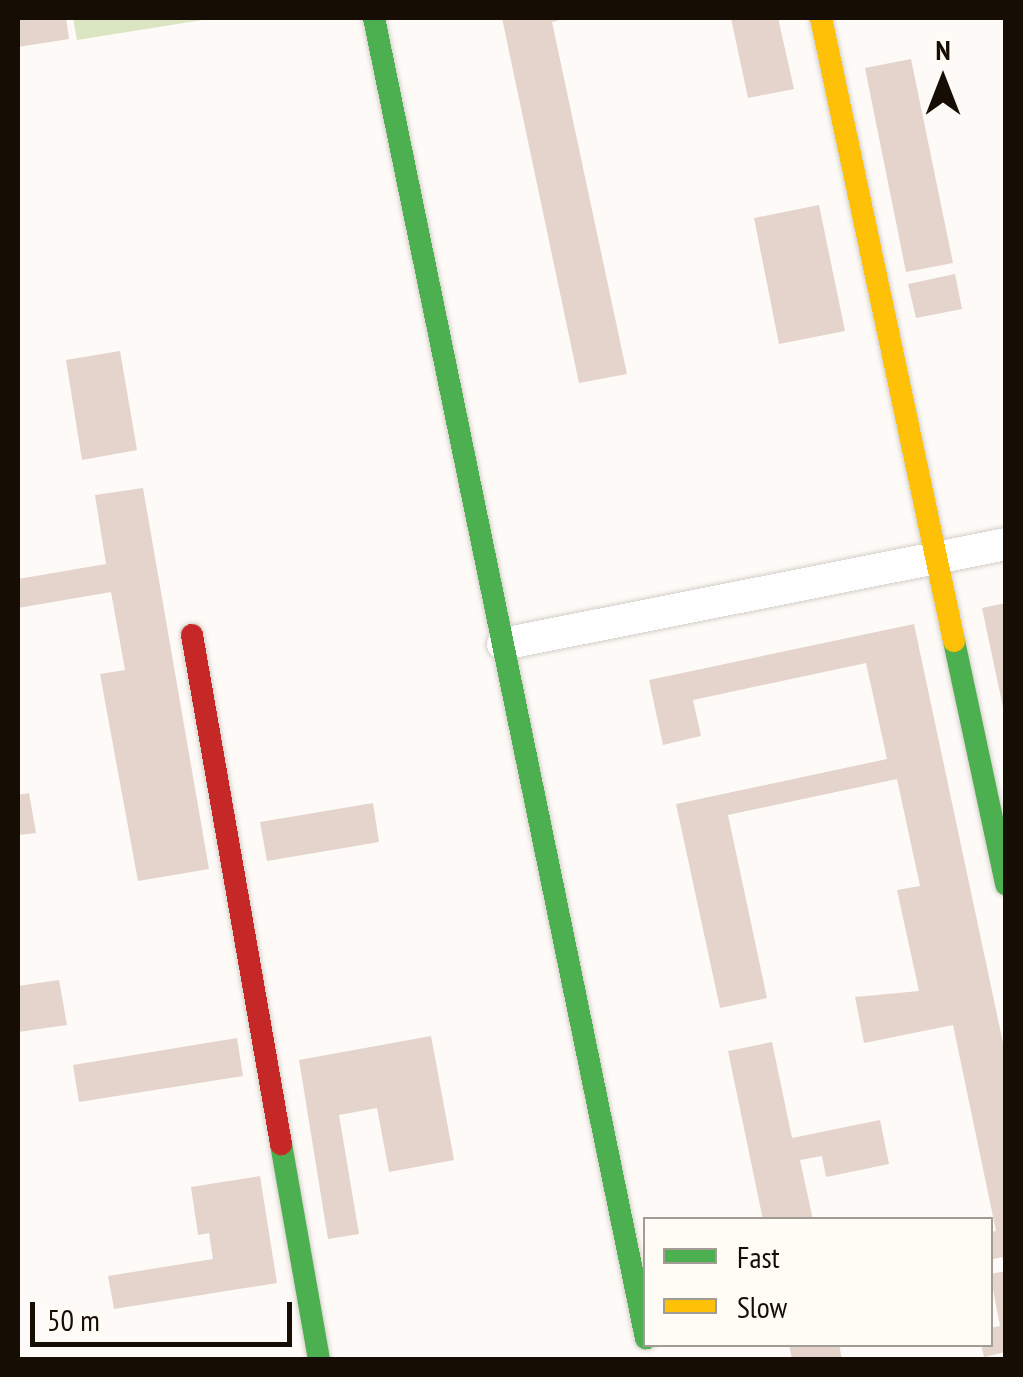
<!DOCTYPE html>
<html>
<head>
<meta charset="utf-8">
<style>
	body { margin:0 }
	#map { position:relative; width:1023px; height:1377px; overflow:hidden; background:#fdfaf7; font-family:"PT Sans Narrow",sans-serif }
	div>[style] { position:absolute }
	.green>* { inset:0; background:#d9e6c1 }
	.building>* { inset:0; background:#e4d4cc }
	.roads { filter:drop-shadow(0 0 2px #d3cec8) drop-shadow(0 0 2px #d3cec8) }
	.street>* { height:32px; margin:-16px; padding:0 16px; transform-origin:16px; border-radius:16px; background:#fffefe }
	.fast>* { height:22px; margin:-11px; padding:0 11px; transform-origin:11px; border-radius:11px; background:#4caf50 }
	.slow>* { height:22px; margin:-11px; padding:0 11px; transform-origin:11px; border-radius:11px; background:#ffc107 }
	.jam>* { height:22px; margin:-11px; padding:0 11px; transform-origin:11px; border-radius:11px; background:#c62828 }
	span { translate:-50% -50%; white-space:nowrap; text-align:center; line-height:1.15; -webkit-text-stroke:10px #fffbf5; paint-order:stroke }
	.frame { position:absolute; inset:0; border:20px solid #160e05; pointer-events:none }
	.legend { position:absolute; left:643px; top:1217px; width:350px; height:130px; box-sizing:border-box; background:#fffbf5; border:2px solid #a29c95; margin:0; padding:12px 18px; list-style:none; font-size:30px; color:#160e05 }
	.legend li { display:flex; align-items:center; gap:20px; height:50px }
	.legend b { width:50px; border:2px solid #a29c95 }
	.north { position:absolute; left:893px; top:30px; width:100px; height:100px; -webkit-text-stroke:8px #fffbf5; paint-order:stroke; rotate:0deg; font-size:28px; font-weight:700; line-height:40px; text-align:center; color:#160e05 }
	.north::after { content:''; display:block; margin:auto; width:35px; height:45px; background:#160e05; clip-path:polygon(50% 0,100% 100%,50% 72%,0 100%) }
	.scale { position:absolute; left:30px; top:1302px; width:262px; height:45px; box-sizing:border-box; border:5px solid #160e05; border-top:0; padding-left:12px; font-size:30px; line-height:35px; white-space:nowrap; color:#160e05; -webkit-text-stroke:8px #fffbf5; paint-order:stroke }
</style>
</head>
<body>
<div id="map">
	<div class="green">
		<i style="clip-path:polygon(73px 18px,215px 18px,77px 40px)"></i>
	</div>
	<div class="building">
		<i style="clip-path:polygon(18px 18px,66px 18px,69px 39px,18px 47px)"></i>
		<i style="clip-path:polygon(502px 18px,567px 18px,552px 22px,627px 374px,579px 383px)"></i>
		<i style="clip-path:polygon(731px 18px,778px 18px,794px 89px,748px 98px)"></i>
		<i style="clip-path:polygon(911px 59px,953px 263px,906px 272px,865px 68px)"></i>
		<i style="clip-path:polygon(819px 205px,845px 331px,779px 344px,754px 218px)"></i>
		<i style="clip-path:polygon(955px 274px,962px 309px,916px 318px,908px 284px)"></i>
		<i style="clip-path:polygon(120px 351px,137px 450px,82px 460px,66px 360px)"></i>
		<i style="clip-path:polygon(143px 488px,209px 869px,138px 881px,100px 674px,125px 670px,111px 592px,18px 608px,18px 579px,106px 564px,95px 495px)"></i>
		<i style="clip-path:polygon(1006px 603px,1006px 712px,1004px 712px,982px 608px)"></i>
		<i style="clip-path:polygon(914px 624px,1006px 1057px,1006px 1267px,1002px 1257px,990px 1260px,990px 1232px,996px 1231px,953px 1025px,864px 1043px,855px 997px,919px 991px,897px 890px,920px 886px,897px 779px,728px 815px,767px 998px,720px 1008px,676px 804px,887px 759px,866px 663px,693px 700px,701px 736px,663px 745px,649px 680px)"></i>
		<i style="clip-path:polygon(29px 793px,36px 833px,18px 835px,18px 795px)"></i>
		<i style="clip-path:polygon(373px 803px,379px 842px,267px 861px,260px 822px)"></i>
		<i style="clip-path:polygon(59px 980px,67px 1025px,18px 1032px,18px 986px)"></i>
		<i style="clip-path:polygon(431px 1036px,454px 1160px,389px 1172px,377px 1108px,339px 1115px,359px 1234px,328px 1239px,299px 1060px)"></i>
		<i style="clip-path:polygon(237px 1038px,243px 1076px,79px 1102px,73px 1065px)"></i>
		<i style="clip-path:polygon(772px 1042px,792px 1138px,880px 1120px,889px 1164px,826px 1177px,822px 1156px,800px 1160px,813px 1220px,763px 1220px,728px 1051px)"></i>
		<i style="clip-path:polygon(260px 1176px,277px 1283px,114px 1309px,108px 1276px,213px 1259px,209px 1233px,198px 1235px,191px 1187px)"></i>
		<i style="clip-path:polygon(1006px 1271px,1006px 1352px,984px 1357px,981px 1344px,990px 1344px,990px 1328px,1000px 1326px,990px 1274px)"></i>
		<i style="clip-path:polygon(789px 1344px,839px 1344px,842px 1360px,792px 1360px)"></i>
	</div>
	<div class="roads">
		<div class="street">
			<i style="left:503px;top:644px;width:513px;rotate:-11.24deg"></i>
		</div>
		<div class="fast">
			<i style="left:374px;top:18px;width:1348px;rotate:78.36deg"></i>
			<i style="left:954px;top:641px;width:249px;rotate:77.9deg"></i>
			<i style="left:281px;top:1144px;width:219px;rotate:80deg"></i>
		</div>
		<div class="slow">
			<i style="left:821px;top:18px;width:637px;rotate:77.95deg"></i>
		</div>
		<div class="jam">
			<i style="left:192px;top:635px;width:517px;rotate:80.08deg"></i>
		</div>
	</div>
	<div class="frame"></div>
	<ul class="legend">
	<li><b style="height:12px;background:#4caf50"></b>Fast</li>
	<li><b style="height:12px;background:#ffc107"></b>Slow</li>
	</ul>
	<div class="north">N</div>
	<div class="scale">50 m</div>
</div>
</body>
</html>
